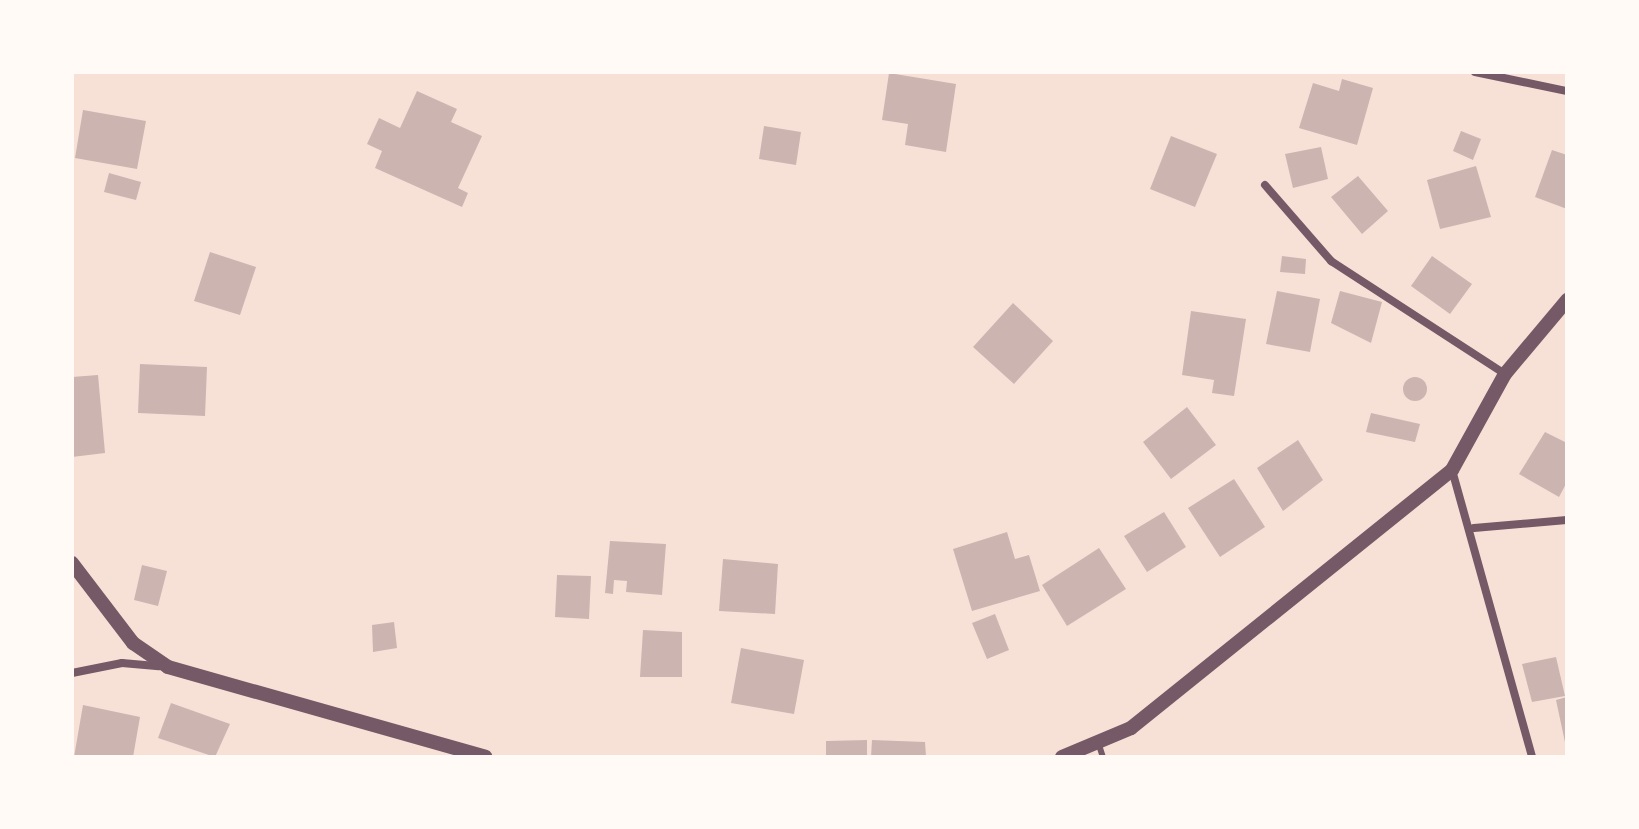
<!DOCTYPE html>
<html>
<head>
<meta charset="utf-8">
<style>
	body { margin:0 }
	#map { position:relative; width:1639px; height:829px; overflow:hidden; background:#f7e1d7; font-family:"Zilla Slab",serif }
	div>[style] { position:absolute }
	.building>* { inset:0; background:#ccb4b1 }
	.round { border-radius:50% }
	.service>* { height:6px; margin:-3px; padding:0 3px; transform-origin:3px; border-radius:3px; background:#755966 }
	.minor>* { height:8px; margin:-4px; padding:0 4px; transform-origin:4px; border-radius:4px; background:#755966 }
	.tertiary>* { height:14px; margin:-7px; padding:0 7px; transform-origin:7px; border-radius:7px; background:#755966 }
	span { translate:-50% -50%; white-space:nowrap; text-align:center; line-height:1.15; -webkit-text-stroke:6px #fffaf5; paint-order:stroke }
	.frame { position:absolute; inset:0; border:74px solid #fffaf5; pointer-events:none }
</style>
</head>
<body>
<div id="map">
	<div class="building">
		<i style="clip-path:polygon(889px 73px,956px 84px,946px 152px,905px 145px,908px 124px,882px 120px)"></i>
		<i style="clip-path:polygon(1342px 79px,1373px 88px,1357px 145px,1299px 128px,1313px 83px,1339px 91px)"></i>
		<i style="clip-path:polygon(417px 91px,457px 109px,451px 122px,482px 136px,458px 188px,468px 193px,462px 207px,375px 168px,382px 151px,367px 144px,379px 118px,400px 128px)"></i>
		<i style="clip-path:polygon(83px 110px,146px 121px,137px 169px,75px 158px)"></i>
		<i style="clip-path:polygon(764px 126px,801px 132px,796px 165px,759px 159px)"></i>
		<i style="clip-path:polygon(1461px 131px,1481px 139px,1473px 160px,1453px 151px)"></i>
		<i style="clip-path:polygon(1171px 136px,1217px 154px,1195px 207px,1150px 189px)"></i>
		<i style="clip-path:polygon(1321px 147px,1328px 179px,1293px 188px,1285px 154px)"></i>
		<i style="clip-path:polygon(1552px 150px,1567px 155px,1567px 209px,1535px 197px)"></i>
		<i style="clip-path:polygon(1476px 166px,1491px 217px,1440px 229px,1427px 180px)"></i>
		<i style="clip-path:polygon(109px 173px,141px 182px,136px 200px,104px 192px)"></i>
		<i style="clip-path:polygon(1358px 176px,1388px 211px,1362px 234px,1331px 197px)"></i>
		<i style="clip-path:polygon(210px 252px,256px 267px,240px 315px,194px 301px)"></i>
		<i style="clip-path:polygon(1282px 256px,1306px 259px,1305px 274px,1280px 272px)"></i>
		<i style="clip-path:polygon(1432px 256px,1472px 284px,1450px 314px,1411px 286px)"></i>
		<i style="clip-path:polygon(1277px 291px,1320px 299px,1310px 352px,1266px 344px)"></i>
		<i style="clip-path:polygon(1340px 291px,1382px 302px,1371px 343px,1331px 323px)"></i>
		<i style="clip-path:polygon(1013px 303px,1053px 341px,1014px 384px,973px 347px)"></i>
		<i style="clip-path:polygon(1191px 311px,1246px 319px,1234px 396px,1212px 393px,1214px 380px,1182px 375px)"></i>
		<i style="clip-path:polygon(140px 364px,207px 367px,205px 416px,138px 413px)"></i>
		<i style="clip-path:polygon(98px 375px,105px 453px,72px 457px,72px 377px)"></i>
		<i class="round" style="left:1403px;top:377px;width:24px;height:24px"></i>
		<i style="clip-path:polygon(1187px 407px,1216px 445px,1171px 479px,1143px 442px)"></i>
		<i style="clip-path:polygon(1371px 413px,1420px 424px,1415px 442px,1366px 432px)"></i>
		<i style="clip-path:polygon(1545px 432px,1567px 443px,1567px 482px,1559px 497px,1519px 474px)"></i>
		<i style="clip-path:polygon(1298px 440px,1323px 480px,1283px 511px,1257px 468px)"></i>
		<i style="clip-path:polygon(1234px 479px,1265px 527px,1220px 557px,1188px 508px)"></i>
		<i style="clip-path:polygon(1164px 512px,1186px 547px,1147px 572px,1124px 536px)"></i>
		<i style="clip-path:polygon(1007px 532px,1015px 559px,1029px 555px,1040px 591px,972px 611px,953px 549px)"></i>
		<i style="clip-path:polygon(610px 541px,666px 544px,662px 595px,626px 592px,627px 581px,614px 580px,613px 594px,605px 593px)"></i>
		<i style="clip-path:polygon(1099px 548px,1126px 589px,1067px 626px,1042px 585px)"></i>
		<i style="clip-path:polygon(723px 559px,778px 564px,775px 614px,719px 611px)"></i>
		<i style="clip-path:polygon(142px 565px,167px 571px,158px 606px,134px 600px)"></i>
		<i style="clip-path:polygon(557px 575px,591px 576px,589px 619px,555px 617px)"></i>
		<i style="clip-path:polygon(995px 614px,1009px 650px,987px 659px,972px 623px)"></i>
		<i style="clip-path:polygon(394px 622px,397px 648px,373px 652px,372px 625px)"></i>
		<i style="clip-path:polygon(643px 630px,682px 632px,682px 677px,640px 677px)"></i>
		<i style="clip-path:polygon(741px 648px,804px 660px,794px 714px,731px 703px)"></i>
		<i style="clip-path:polygon(1556px 657px,1565px 696px,1532px 702px,1522px 664px)"></i>
		<i style="clip-path:polygon(1567px 697px,1567px 747px,1566px 747px,1556px 700px)"></i>
		<i style="clip-path:polygon(171px 703px,230px 724px,215px 757px,158px 738px)"></i>
		<i style="clip-path:polygon(83px 705px,140px 717px,133px 757px,74px 757px)"></i>
		<i style="clip-path:polygon(867px 740px,867px 757px,826px 757px,826px 741px)"></i>
		<i style="clip-path:polygon(872px 740px,925px 742px,926px 757px,871px 757px)"></i>
	</div>
	<div class="service">
		<i style="left:1098px;top:742px;width:16px;rotate:72deg"></i>
	</div>
	<div class="minor">
		<i style="left:1475px;top:72px;width:94px;rotate:11.7deg"></i>
		<i style="left:1265px;top:185px;width:101px;rotate:49deg"></i>
		<i style="left:1331px;top:261px;width:207px;rotate:33deg"></i>
		<i style="left:1452px;top:470px;width:298px;rotate:74.4deg"></i>
		<i style="left:1474px;top:528px;width:93px;rotate:-4.9deg"></i>
		<i style="left:72px;top:673px;width:51px;rotate:-11.3deg"></i>
		<i style="left:122px;top:663px;width:37px;rotate:5deg"></i>
	</div>
	<div class="tertiary">
		<i style="left:72px;top:563px;width:101px;rotate:52.7deg"></i>
		<i style="left:133px;top:643px;width:42px;rotate:34.4deg"></i>
		<i style="left:168px;top:667px;width:330px;rotate:15.8deg"></i>
		<i style="left:1062px;top:757px;width:75px;rotate:-22.8deg"></i>
		<i style="left:1131px;top:728px;width:412px;rotate:-38.8deg"></i>
		<i style="left:1452px;top:470px;width:110px;rotate:-61.1deg"></i>
		<i style="left:1505px;top:374px;width:97px;rotate:-50deg"></i>
	</div>
	<div class="frame"></div>
</div>
</body>
</html>
